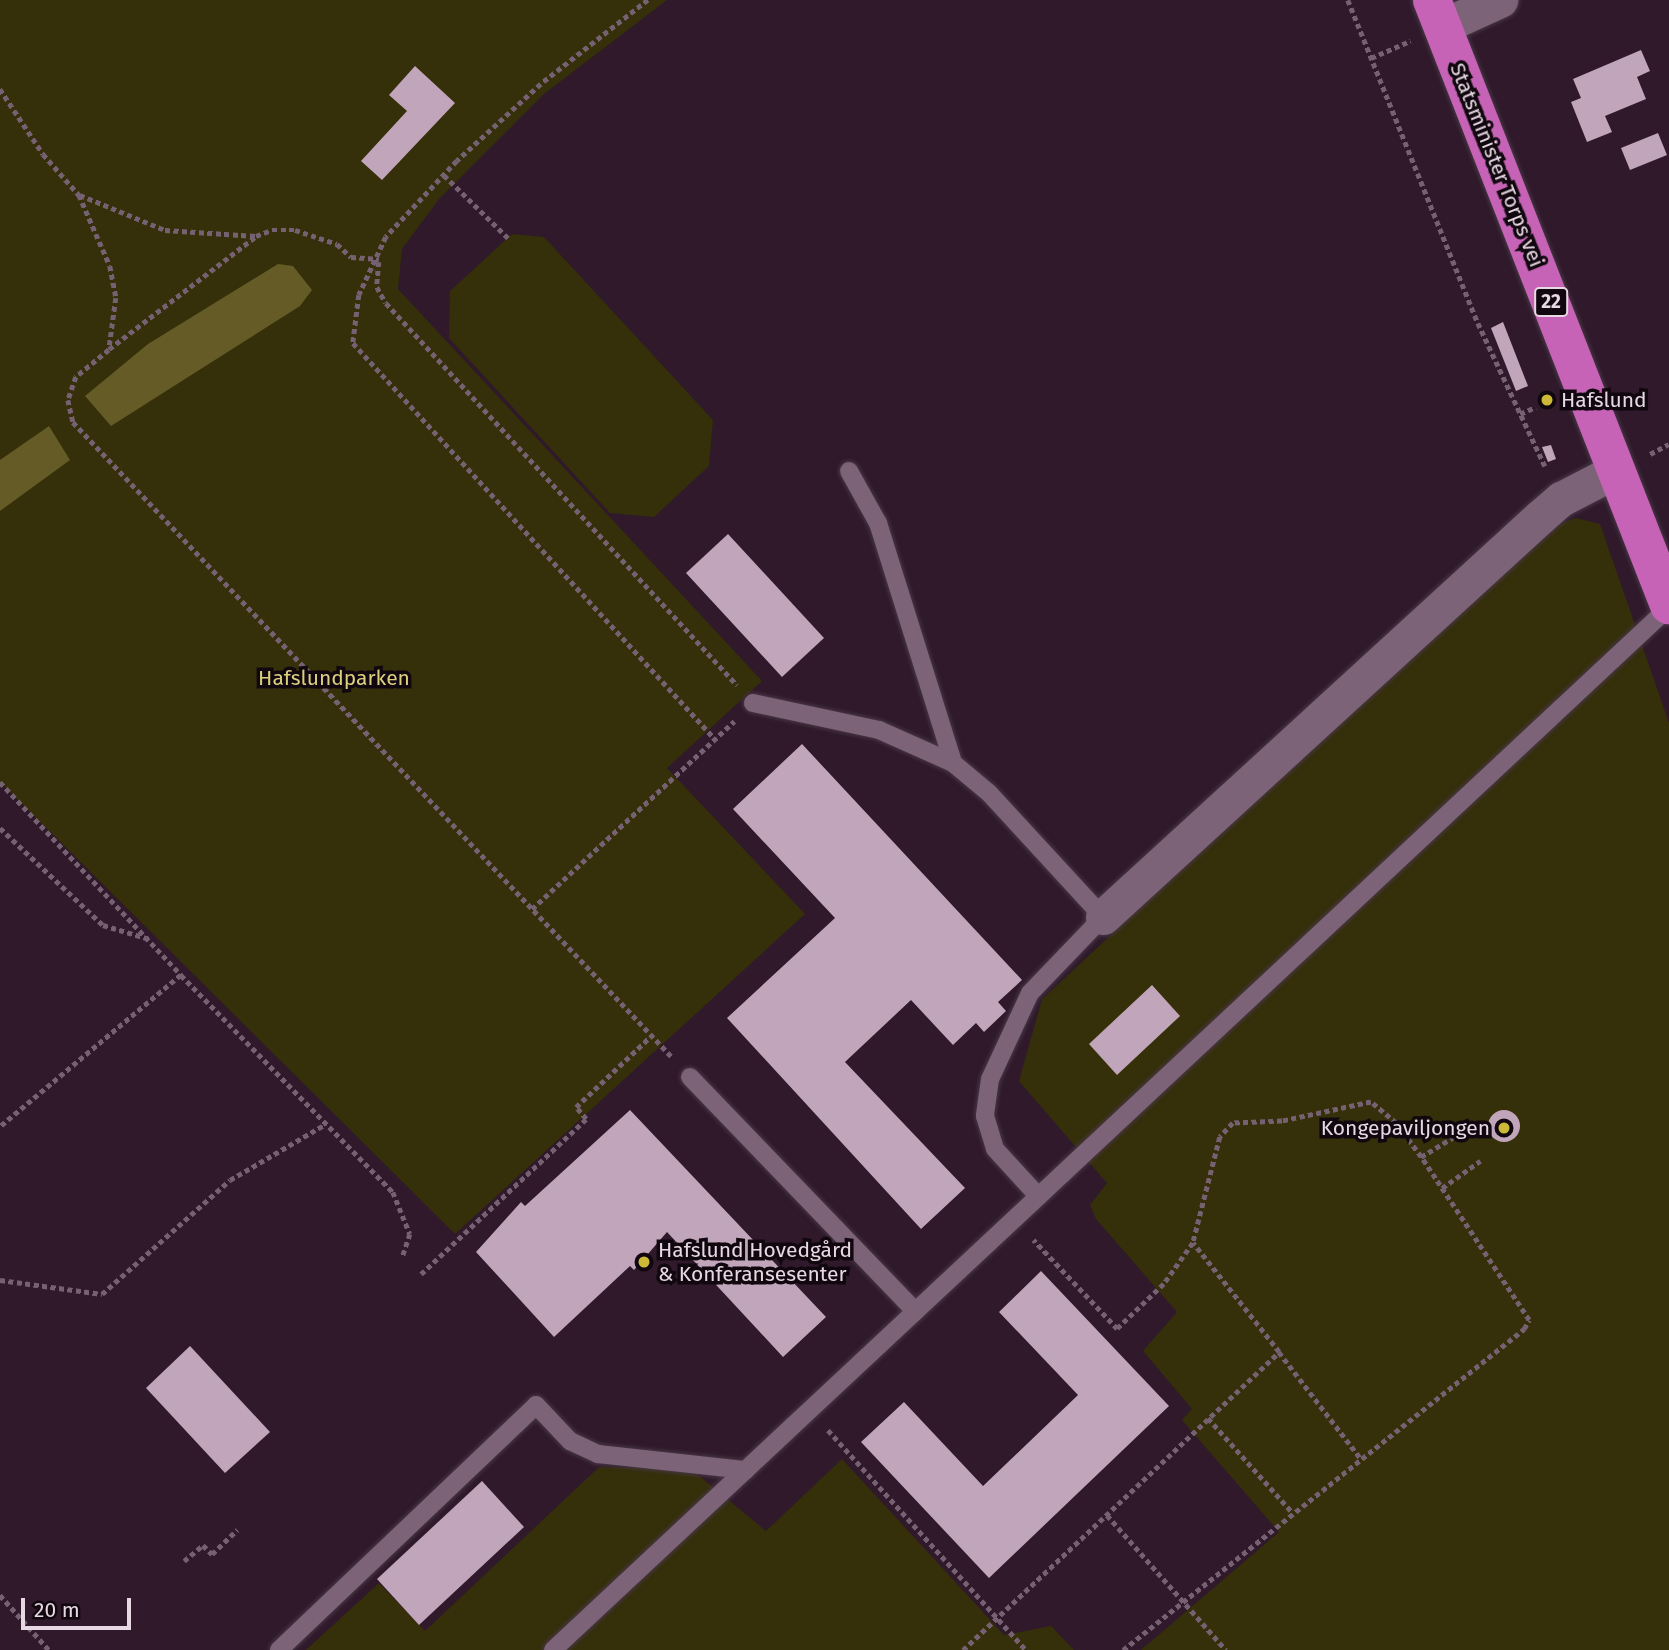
<!DOCTYPE html>
<html>
<head>
<meta charset="utf-8">
<style>
	body { margin:0 }
	#map { position:relative; width:1669px; height:1650px; overflow:hidden; background:#2f192b; font-family:"Fira Sans",sans-serif }
	div>[style] { position:absolute }
	.green>* { inset:0; background:#352f0a }
	.water>* { inset:0; background:#645b26 }
	.building>* { inset:0; background:#c1a5bb }
	.round { border-radius:50% }
	.path>* { height:4.5px; margin-top:-2.25px; transform-origin:0; background:repeating-linear-gradient(90deg,#756171 0 5px,transparent 0 8.5px) }
	.roads { filter:drop-shadow(0 0 2px #483745) drop-shadow(0 0 2px #483745) }
	.lane>* { height:18px; margin:-9px; padding:0 9px; transform-origin:9px; border-radius:9px; background:#7d6378 }
	.street>* { height:35px; margin:-17.5px; padding:0 17.5px; transform-origin:17.5px; border-radius:17.5px; background:#7d6378 }
	.highway>* { height:38px; margin:-19px; padding:0 19px; transform-origin:19px; border-radius:19px; background:#c763b6 }
	.dots>* { width:19px; height:19px; translate:-50% -50%; box-sizing:border-box; border:4px solid #11080f; border-radius:50% }
	span { translate:-50% -50%; white-space:nowrap; text-align:center; line-height:1.15; -webkit-text-stroke:7px #11080f; paint-order:stroke }
	.shield-label span { padding:2px 5px; background:#11080f; border:2px solid; border-radius:5px; -webkit-text-stroke-width:0 }
	.shield-label { font-size:19px; color:#e7d8e3; font-weight:700 }
	.street-label { font-size:21px; color:#e7d8e3 }
	.poi-label { font-size:21px; color:#e7d8e3 }
	.left { translate:0 -50%; text-align:left }
	.right { translate:-100% -50%; text-align:right }
	.park-label { font-size:21px; color:#dcd07e }
	.scale { position:absolute; left:21px; top:1598px; width:110px; height:32px; box-sizing:border-box; border:4px solid #e7d8e3; border-top:0; padding-left:9px; font-size:21px; line-height:24px; white-space:nowrap; color:#e7d8e3; -webkit-text-stroke:5px #11080f; paint-order:stroke }
</style>
</head>
<body>
<div id="map">
	<div class="green">
		<i style="clip-path:polygon(0 0,667px 0,544px 94px,439px 199px,402px 249px,398px 289px,762px 681px,667px 768px,805px 914px,455px 1234px,0 782px)"></i>
		<i style="clip-path:polygon(512px 234px,544px 237px,713px 420px,709px 466px,654px 517px,610px 513px,449px 338px,450px 291px)"></i>
		<i style="clip-path:polygon(1576px 518px,1600px 524px,1669px 723px,1669px 1650px,1141px 1650px,1279px 1532px,1182px 1420px,1192px 1409px,1143px 1351px,1177px 1312px,1096px 1219px,1090px 1205px,1107px 1183px,1019px 1081px,1042px 999px,1550px 527px)"></i>
		<i style="clip-path:polygon(842px 1459px,1004px 1635px,1051px 1626px,1074px 1650px,306px 1650px,379px 1583px,425px 1631px,599px 1467px,691px 1469px,766px 1531px)"></i>
	</div>
	<div class="water">
		<i style="clip-path:polygon(278px 264px,293px 266px,312px 290px,300px 306px,111px 426px,85px 396px,148px 344px)"></i>
		<i style="clip-path:polygon(49px 426px,70px 460px,0 511px,0 460px)"></i>
	</div>
	<div class="building">
		<i style="clip-path:polygon(1641px 50px,1650px 71px,1637px 77px,1646px 99px,1605px 116px,1612px 132px,1587px 142px,1571px 102px,1581px 98px,1573px 79px)"></i>
		<i style="clip-path:polygon(415px 66px,455px 103px,382px 180px,361px 161px,407px 111px,389px 95px)"></i>
		<i style="clip-path:polygon(1658px 133px,1667px 155px,1630px 170px,1621px 148px)"></i>
		<i style="clip-path:polygon(1503px 322px,1528px 386px,1516px 391px,1491px 328px)"></i>
		<i style="clip-path:polygon(1551px 445px,1556px 459px,1548px 462px,1542px 447px)"></i>
		<i style="clip-path:polygon(728px 534px,824px 638px,782px 677px,686px 573px)"></i>
		<i style="clip-path:polygon(802px 744px,1022px 980px,998px 1002px,1006px 1011px,984px 1032px,976px 1023px,953px 1045px,911px 1000px,845px 1062px,965px 1188px,921px 1229px,727px 1018px,835px 918px,733px 809px)"></i>
		<i style="clip-path:polygon(1152px 985px,1180px 1016px,1117px 1075px,1089px 1044px)"></i>
		<i style="clip-path:polygon(630px 1110px,826px 1317px,783px 1357px,667px 1232px,634px 1270px,630px 1266px,554px 1337px,476px 1252px,521px 1202px,525px 1206px)"></i>
		<i class="round" style="left:1488px;top:1110px;width:32px;height:32px"></i>
		<i style="clip-path:polygon(1041px 1271px,1169px 1406px,989px 1578px,861px 1442px,904px 1402px,983px 1486px,1078px 1395px,999px 1312px)"></i>
		<i style="clip-path:polygon(190px 1346px,270px 1432px,225px 1473px,146px 1388px)"></i>
		<i style="clip-path:polygon(482px 1481px,524px 1527px,419px 1625px,377px 1579px)"></i>
	</div>
	<div class="path">
		<i style="left:648px;top:0;width:136px;rotate:141.9deg"></i>
		<i style="left:541px;top:84px;width:114px;rotate:137.5deg"></i>
		<i style="left:457px;top:161px;width:104px;rotate:133.1deg"></i>
		<i style="left:386px;top:237px;width:64px;rotate:115deg"></i>
		<i style="left:359px;top:295px;width:48px;rotate:97.1deg"></i>
		<i style="left:353px;top:343px;width:537px;rotate:47.57deg"></i>
		<i style="left:1348px;top:0;width:348px;rotate:68.1deg"></i>
		<i style="left:1478px;top:323px;width:158px;rotate:64.9deg"></i>
		<i style="left:1371px;top:58px;width:43px;rotate:-23.6deg"></i>
		<i style="left:0;top:89px;width:78px;rotate:56.5deg"></i>
		<i style="left:43px;top:154px;width:55px;rotate:48.7deg"></i>
		<i style="left:79px;top:195px;width:77px;rotate:66.4deg"></i>
		<i style="left:110px;top:266px;width:33px;rotate:79deg"></i>
		<i style="left:116px;top:298px;width:52px;rotate:97.7deg"></i>
		<i style="left:109px;top:350px;width:43px;rotate:140.7deg"></i>
		<i style="left:76px;top:377px;width:24px;rotate:109deg"></i>
		<i style="left:68px;top:400px;width:23px;rotate:77deg"></i>
		<i style="left:73px;top:422px;width:874px;rotate:46.67deg"></i>
		<i style="left:444px;top:175px;width:90px;rotate:44.5deg"></i>
		<i style="left:80px;top:195px;width:92px;rotate:22.4deg"></i>
		<i style="left:165px;top:230px;width:91px;rotate:3.8deg"></i>
		<i style="left:379px;top:262px;width:25px;rotate:95deg"></i>
		<i style="left:377px;top:287px;width:18px;rotate:61deg"></i>
		<i style="left:386px;top:303px;width:519px;rotate:47.42deg"></i>
		<i style="left:109px;top:349px;width:185px;rotate:-37.5deg"></i>
		<i style="left:256px;top:236px;width:17px;rotate:-21deg"></i>
		<i style="left:272px;top:230px;width:23px"></i>
		<i style="left:295px;top:230px;width:44px;rotate:18.4deg"></i>
		<i style="left:337px;top:244px;width:19px;rotate:43deg"></i>
		<i style="left:351px;top:257px;width:28px;rotate:4deg"></i>
		<i style="left:1520px;top:414px;width:17px;rotate:-24deg"></i>
		<i style="left:1650px;top:454px;width:21px;rotate:-28deg"></i>
		<i style="left:0;top:782px;width:265px;rotate:46.8deg"></i>
		<i style="left:181px;top:975px;width:236px;rotate:140deg"></i>
		<i style="left:0;top:828px;width:141px;rotate:43.3deg"></i>
		<i style="left:103px;top:925px;width:48px;rotate:16.9deg"></i>
		<i style="left:532px;top:909px;width:276px;rotate:-42.9deg"></i>
		<i style="left:181px;top:975px;width:303px;rotate:45.7deg"></i>
		<i style="left:393px;top:1192px;width:45px;rotate:68deg"></i>
		<i style="left:410px;top:1234px;width:23px;rotate:108deg"></i>
		<i style="left:1421px;top:1157px;width:48px;rotate:-31.4deg"></i>
		<i style="left:1442px;top:1188px;width:47px;rotate:-35.4deg"></i>
		<i style="left:421px;top:1274px;width:226px;rotate:-43.2deg"></i>
		<i style="left:586px;top:1119px;width:16px;rotate:-130deg"></i>
		<i style="left:576px;top:1107px;width:103px;rotate:-43.4deg"></i>
		<i style="left:0;top:1280px;width:103px;rotate:7.8deg"></i>
		<i style="left:102px;top:1294px;width:171px;rotate:-41.7deg"></i>
		<i style="left:230px;top:1180px;width:111px;rotate:-30.3deg"></i>
		<i style="left:1279px;top:1352px;width:135px;rotate:52.5deg"></i>
		<i style="left:1208px;top:1418px;width:127px;rotate:48.2deg"></i>
		<i style="left:828px;top:1430px;width:296px;rotate:48deg"></i>
		<i style="left:1107px;top:1515px;width:180px;rotate:48.6deg"></i>
		<i style="left:184px;top:1561px;width:25px;rotate:-40deg"></i>
		<i style="left:203px;top:1545px;width:13px;rotate:45deg"></i>
		<i style="left:212px;top:1554px;width:35px;rotate:-44deg"></i>
		<i style="left:0;top:1595px;width:74px;rotate:48.3deg"></i>
		<i style="left:963px;top:1650px;width:434px;rotate:-43.3deg"></i>
		<i style="left:1279px;top:1352px;width:139px;rotate:-128.3deg"></i>
		<i style="left:1193px;top:1243px;width:50px;rotate:125.3deg"></i>
		<i style="left:1164px;top:1284px;width:65px;rotate:136.2deg"></i>
		<i style="left:1117px;top:1329px;width:122px;rotate:-133.3deg"></i>
		<i style="left:1123px;top:1650px;width:514px;rotate:-38.68deg"></i>
		<i style="left:1524px;top:1329px;width:10px;rotate:-61deg"></i>
		<i style="left:1529px;top:1320px;width:196px;rotate:-123.5deg"></i>
		<i style="left:1421px;top:1157px;width:42px;rotate:-126.3deg"></i>
		<i style="left:1396px;top:1123px;width:33px;rotate:-140deg"></i>
		<i style="left:1371px;top:1102px;width:91px;rotate:167.9deg"></i>
		<i style="left:1282px;top:1121px;width:49px;rotate:177.7deg"></i>
		<i style="left:1233px;top:1123px;width:19px;rotate:133deg"></i>
		<i style="left:1220px;top:1137px;width:109px;rotate:104.3deg"></i>
	</div>
	<div class="roads">
		<div class="lane">
			<i style="left:849px;top:471px;width:60px;rotate:60.9deg"></i>
			<i style="left:878px;top:523px;width:251px;rotate:72.6deg"></i>
			<i style="left:753px;top:703px;width:129px;rotate:12.1deg"></i>
			<i style="left:879px;top:730px;width:81px;rotate:24deg"></i>
			<i style="left:953px;top:763px;width:47px;rotate:39.8deg"></i>
			<i style="left:989px;top:793px;width:168px;rotate:47.4deg"></i>
			<i style="left:1103px;top:917px;width:105px;rotate:133.8deg"></i>
			<i style="left:1030px;top:993px;width:95px;rotate:114.9deg"></i>
			<i style="left:990px;top:1079px;width:37px;rotate:98deg"></i>
			<i style="left:985px;top:1116px;width:34px;rotate:73deg"></i>
			<i style="left:995px;top:1149px;width:64px;rotate:47.5deg"></i>
			<i style="left:690px;top:1077px;width:325px;rotate:46.1deg"></i>
			<i style="left:279px;top:1650px;width:355px;rotate:-43.6deg"></i>
			<i style="left:536px;top:1405px;width:50px;rotate:46.6deg"></i>
			<i style="left:570px;top:1441px;width:31px;rotate:25deg"></i>
			<i style="left:598px;top:1454px;width:149px;rotate:6.2deg"></i>
			<i style="left:553px;top:1650px;width:1528px;rotate:-43.06deg"></i>
		</div>
		<div class="street">
			<i style="left:1443px;top:26px;width:63px;rotate:-24.5deg"></i>
			<i style="left:1103px;top:917px;width:592px;rotate:-42.47deg"></i>
			<i style="left:1540px;top:517px;width:28px;rotate:-41deg"></i>
			<i style="left:1561px;top:499px;width:63px;rotate:-27.4deg"></i>
		</div>
		<div class="highway">
			<i style="left:1432px;top:0;width:650px;rotate:68.61deg"></i>
		</div>
	</div>
	<div class="dots">
		<i style="left:1547px;top:400px;background:#ccb938"></i>
		<i style="left:1504px;top:1128px;background:#ccb938"></i>
		<i style="left:644px;top:1262px;background:#ccb938"></i>
	</div>
	<div class="shield-label">
		<span style="left:1551px;top:302px">22</span>
	</div>
	<div class="street-label">
		<span style="left:1497px;top:165px;rotate:68deg">Statsminister Torps vei</span>
	</div>
	<div class="poi-label">
		<span class="left" style="left:1561px;top:400px">Hafslund</span>
		<span class="right" style="left:1490px;top:1128px">Kongepaviljongen</span>
		<span class="left" style="left:658px;top:1262px">Hafslund Hovedgård<br>&amp; Konferansesenter</span>
	</div>
	<div class="park-label">
		<span style="left:334px;top:678px">Hafslundparken</span>
	</div>
	<div class="scale">20 m</div>
</div>
</body>
</html>
